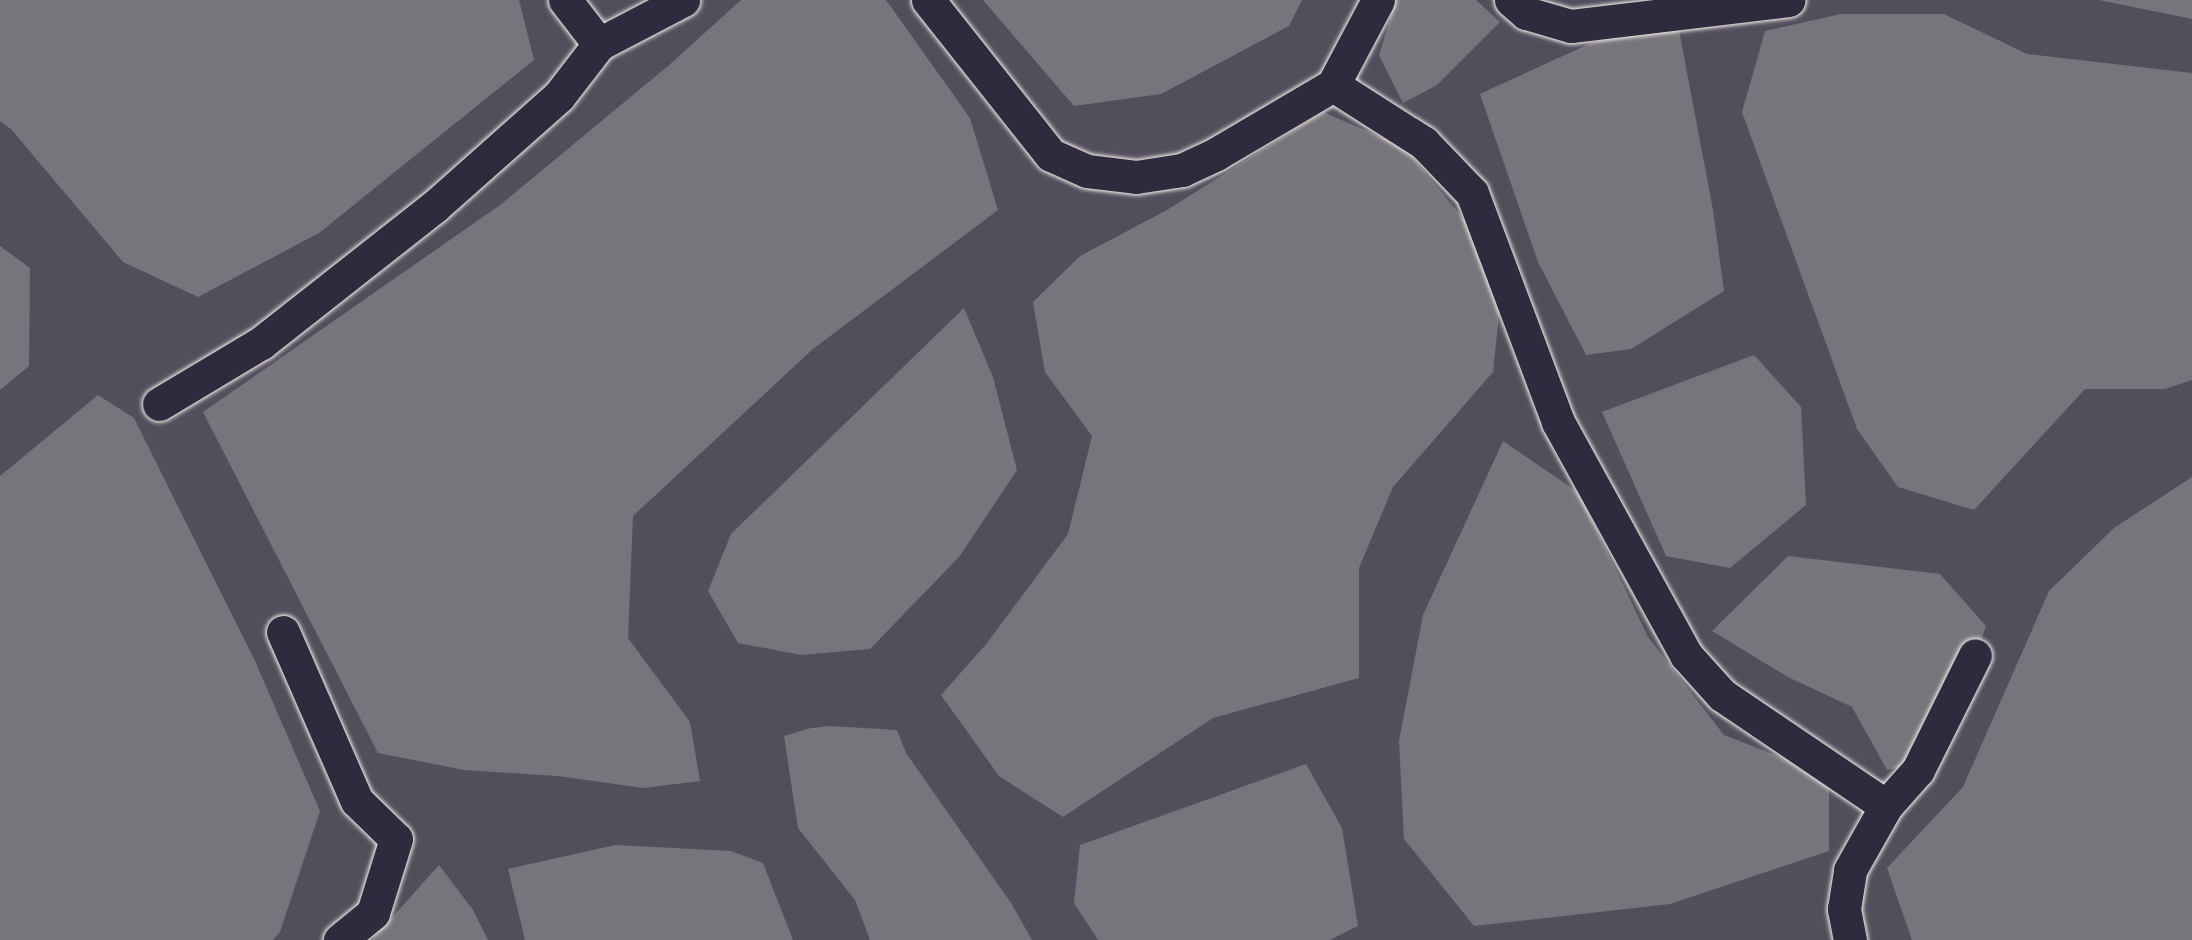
<!DOCTYPE html>
<html>
<head>
<meta charset="utf-8">
<style>
	body { margin:0 }
	#map { position:relative; width:2192px; height:940px; overflow:hidden; background:#3b3647; font-family:"Shantell Sans",sans-serif }
	div>[style] { position:absolute }
	.green>* { inset:0; background:#534e5c }
	.water>* { inset:0; background:#78747b }
	.roads { filter:drop-shadow(0 0 2px #f4f1e8) drop-shadow(0 0 2px #f4f1e8) }
	.minor>* { height:33px; margin:-16.5px; padding:0 16.5px; transform-origin:16.5px; border-radius:16.5px; background:#2f2a3d }
	span { translate:-50% -50%; white-space:nowrap; text-align:center; line-height:1.15; -webkit-text-stroke:4.5px #2f2a3d; paint-order:stroke }
</style>
</head>
<body>
<div id="map">
	<div class="green">
		<i style="clip-path:polygon(0 0,2192px 0,2192px 940px,0 940px)"></i>
	</div>
	<div class="water">
		<i style="clip-path:polygon(0 0,519px 0,534px 60px,319px 233px,198px 297px,123px 262px,11px 129px,0 121px)"></i>
		<i style="clip-path:polygon(741px 0,886px 0,970px 118px,998px 210px,813px 349px,633px 516px,628px 638px,690px 722px,700px 781px,644px 788px,557px 776px,464px 770px,378px 753px,203px 412px,500px 205px,668px 66px)"></i>
		<i style="clip-path:polygon(983px 0,1302px 0,1289px 26px,1161px 94px,1074px 106px)"></i>
		<i style="clip-path:polygon(1396px 0,1476px 0,1500px 22px,1437px 85px,1403px 103px,1379px 55px)"></i>
		<i style="clip-path:polygon(2099px 0,2192px 0,2192px 19px)"></i>
		<i style="clip-path:polygon(1841px 14px,1944px 14px,2027px 54px,2192px 73px,2192px 380px,2165px 389px,2085px 389px,1974px 510px,1898px 487px,1857px 429px,1742px 112px,1765px 31px)"></i>
		<i style="clip-path:polygon(1678px 25px,1713px 210px,1724px 291px,1631px 349px,1586px 355px,1538px 262px,1480px 94px,1591px 43px)"></i>
		<i style="clip-path:polygon(1323px 112px,1404px 147px,1504px 268px,1493px 372px,1393px 487px,1359px 568px,1359px 678px,1213px 718px,1063px 817px,999px 776px,941px 695px,987px 643px,1068px 534px,1092px 436px,1045px 372px,1033px 302px,1080px 256px,1167px 210px)"></i>
		<i style="clip-path:polygon(0 246px,30px 268px,29px 366px,0 390px)"></i>
		<i style="clip-path:polygon(964px 308px,993px 377px,1017px 470px,959px 557px,870px 649px,801px 655px,738px 643px,708px 591px,731px 534px)"></i>
		<i style="clip-path:polygon(1754px 355px,1801px 407px,1806px 505px,1730px 568px,1666px 556px,1602px 412px)"></i>
		<i style="clip-path:polygon(98px 395px,134px 418px,255px 661px,320px 811px,280px 932px,273px 940px,0 940px,0 476px)"></i>
		<i style="clip-path:polygon(1503px 441px,1579px 493px,1648px 637px,1724px 735px,1829px 776px,1829px 851px,1670px 904px,1474px 926px,1404px 839px,1399px 741px,1423px 615px)"></i>
		<i style="clip-path:polygon(2192px 477px,2192px 940px,1912px 940px,1887px 868px,1963px 787px,2049px 591px,2114px 528px)"></i>
		<i style="clip-path:polygon(1788px 556px,1940px 574px,1986px 626px,1940px 759px,1887px 770px,1852px 707px,1788px 677px,1712px 631px)"></i>
		<i style="clip-path:polygon(830px 726px,897px 730px,906px 753px,1011px 903px,1032px 940px,870px 940px,855px 900px,798px 828px,784px 736px,811px 728px)"></i>
		<i style="clip-path:polygon(1306px 764px,1342px 828px,1358px 926px,1330px 940px,1098px 940px,1074px 903px,1080px 845px)"></i>
		<i style="clip-path:polygon(615px 845px,731px 851px,763px 863px,793px 940px,525px 940px,508px 869px)"></i>
		<i style="clip-path:polygon(439px 865px,473px 910px,488px 940px,372px 940px)"></i>
	</div>
	<div class="roads">
		<div class="minor">
			<i style="left:565px;top:0;width:56px;rotate:52.3deg"></i>
			<i style="left:928px;top:0;width:198px;rotate:51.6deg"></i>
			<i style="left:1051px;top:155px;width:39px;rotate:24deg"></i>
			<i style="left:1087px;top:171px;width:49px;rotate:7deg"></i>
			<i style="left:1136px;top:177px;width:47px;rotate:-8.7deg"></i>
			<i style="left:1182px;top:170px;width:38px;rotate:-25deg"></i>
			<i style="left:1216px;top:154px;width:136px;rotate:-30.5deg"></i>
			<i style="left:1333px;top:85px;width:96px;rotate:-62.1deg"></i>
			<i style="left:1511px;top:0;width:20px;rotate:41deg"></i>
			<i style="left:1526px;top:13px;width:47px;rotate:16.1deg"></i>
			<i style="left:1571px;top:26px;width:219px;rotate:-6.8deg"></i>
			<i style="left:1333px;top:85px;width:108px;rotate:32.5deg"></i>
			<i style="left:1424px;top:143px;width:69px;rotate:46.2deg"></i>
			<i style="left:1472px;top:193px;width:245px;rotate:69.4deg"></i>
			<i style="left:1558px;top:422px;width:266px;rotate:61.2deg"></i>
			<i style="left:1686px;top:655px;width:54px;rotate:48deg"></i>
			<i style="left:1722px;top:695px;width:198px;rotate:34.1deg"></i>
			<i style="left:159px;top:404px;width:119px;rotate:-30.9deg"></i>
			<i style="left:261px;top:343px;width:220px;rotate:-38.2deg"></i>
			<i style="left:434px;top:207px;width:167px;rotate:-41.6deg"></i>
			<i style="left:559px;top:96px;width:66px;rotate:-52.4deg"></i>
			<i style="left:599px;top:44px;width:95px;rotate:-27.6deg"></i>
			<i style="left:283px;top:632px;width:184px;rotate:66.4deg"></i>
			<i style="left:357px;top:801px;width:54px;rotate:44.3deg"></i>
			<i style="left:396px;top:839px;width:77px;rotate:107.3deg"></i>
			<i style="left:373px;top:913px;width:43px;rotate:140.7deg"></i>
			<i style="left:1850px;top:940px;width:32px;rotate:-101deg"></i>
			<i style="left:1844px;top:909px;width:39px;rotate:-81deg"></i>
			<i style="left:1850px;top:870px;width:73px;rotate:-60.6deg"></i>
			<i style="left:1886px;top:806px;width:48px;rotate:-48.4deg"></i>
			<i style="left:1918px;top:770px;width:128px;rotate:-63.6deg"></i>
		</div>
	</div>
</div>
</body>
</html>
